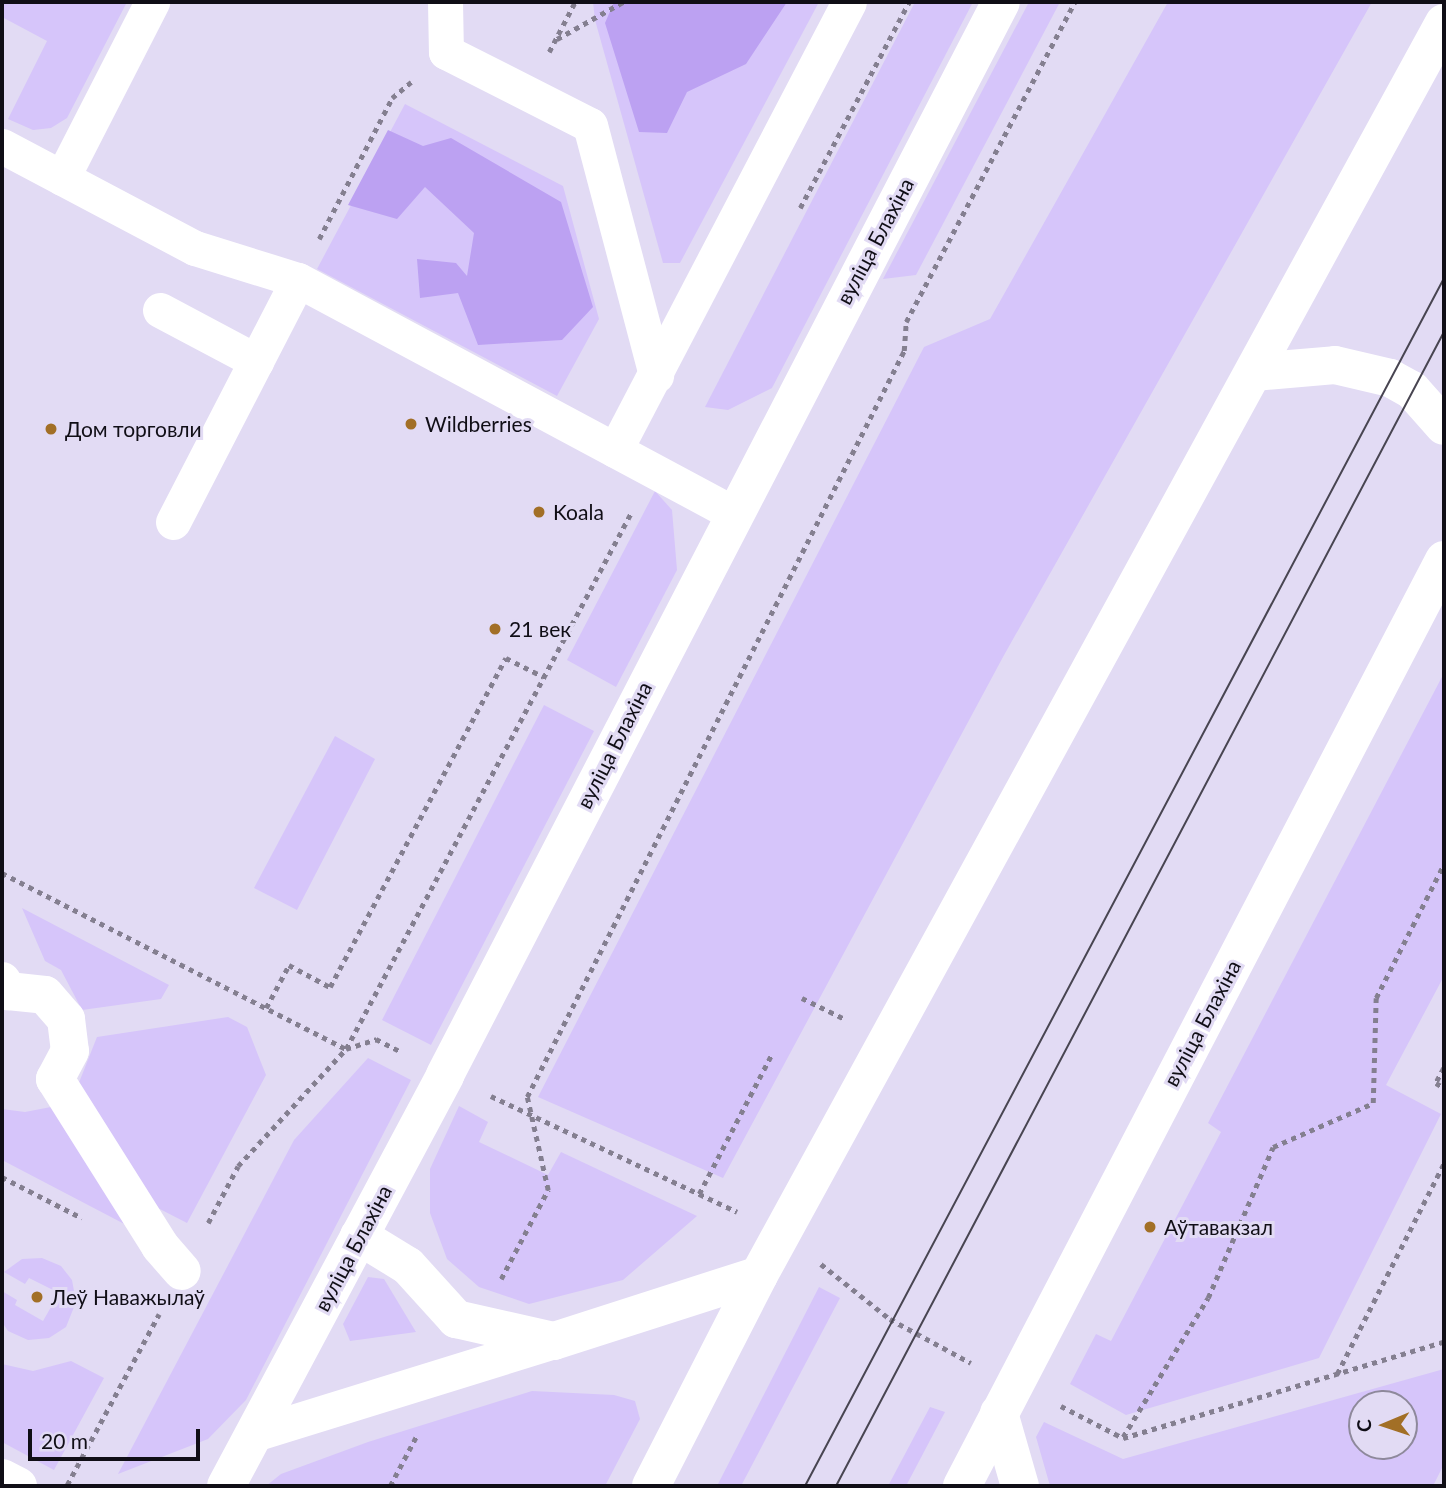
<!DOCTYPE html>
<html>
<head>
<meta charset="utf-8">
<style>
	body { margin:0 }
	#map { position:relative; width:1446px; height:1488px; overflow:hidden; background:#e2dbf4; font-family:Lato,sans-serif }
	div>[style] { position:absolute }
	.green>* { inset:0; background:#d6c5fa }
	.forest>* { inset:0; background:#bca1f2 }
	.path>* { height:4.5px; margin-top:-2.25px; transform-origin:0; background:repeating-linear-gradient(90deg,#847f90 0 5px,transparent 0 10px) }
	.lane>* { height:35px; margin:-17.5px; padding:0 17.5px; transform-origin:17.5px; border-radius:17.5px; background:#fff }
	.street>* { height:38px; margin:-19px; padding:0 19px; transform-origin:19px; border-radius:19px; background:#fff }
	.secondary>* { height:38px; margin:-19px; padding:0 19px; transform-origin:19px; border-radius:19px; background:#fff }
	.tram>* { height:2px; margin:-1px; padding:0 1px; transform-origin:1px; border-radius:1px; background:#484551 }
	.dots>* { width:19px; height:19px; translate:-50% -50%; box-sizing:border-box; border:4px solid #e2dbf4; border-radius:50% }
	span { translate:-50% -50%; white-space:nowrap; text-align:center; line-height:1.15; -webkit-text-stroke:6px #e2dbf4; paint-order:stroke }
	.street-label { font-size:21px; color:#100e16 }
	.poi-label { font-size:21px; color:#100e16 }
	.left { translate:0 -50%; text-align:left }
	.frame { position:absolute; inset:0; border:4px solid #100e16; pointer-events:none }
	.north { position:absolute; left:1348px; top:1390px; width:70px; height:70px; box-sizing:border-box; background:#e2dbf4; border:2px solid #8e899b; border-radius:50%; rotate:268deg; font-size:19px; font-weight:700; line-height:28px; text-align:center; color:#100e16 }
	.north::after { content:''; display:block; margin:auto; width:24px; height:32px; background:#a26f26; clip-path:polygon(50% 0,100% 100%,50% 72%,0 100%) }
	.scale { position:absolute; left:28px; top:1429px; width:172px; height:32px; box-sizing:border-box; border:4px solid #100e16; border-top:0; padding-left:9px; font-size:21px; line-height:24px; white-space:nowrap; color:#100e16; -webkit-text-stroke:5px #e2dbf4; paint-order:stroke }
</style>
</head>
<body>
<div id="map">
	<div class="green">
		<i style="clip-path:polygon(2px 2px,127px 2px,67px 118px,51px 128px,33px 130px,8px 119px,47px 41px,2px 17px)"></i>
		<i style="clip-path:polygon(593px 2px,819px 2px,680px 263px,663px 263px,595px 20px)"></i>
		<i style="clip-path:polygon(915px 2px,973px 2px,772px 388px,728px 410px,705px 407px)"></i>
		<i style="clip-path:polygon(1029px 2px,1060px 2px,916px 275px,883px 279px)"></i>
		<i style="clip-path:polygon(1168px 2px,1372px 2px,1003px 657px,723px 1178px,538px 1097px,924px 347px,990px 319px)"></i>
		<i style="clip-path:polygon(405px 104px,563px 186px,599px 319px,557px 396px,317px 269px)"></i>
		<i style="clip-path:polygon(655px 491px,672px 510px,677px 570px,616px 687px,567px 660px)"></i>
		<i style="clip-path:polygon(1444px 673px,1444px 976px,1386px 1085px,1441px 1114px,1319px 1358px,1126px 1415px,1070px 1384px,1096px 1334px,1111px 1341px,1221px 1132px,1208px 1123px)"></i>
		<i style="clip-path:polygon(544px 705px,594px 731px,431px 1045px,382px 1020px)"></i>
		<i style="clip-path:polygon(335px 736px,375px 759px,297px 910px,254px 888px)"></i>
		<i style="clip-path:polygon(22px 908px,169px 985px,161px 999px,82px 1010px,61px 970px,45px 961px)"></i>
		<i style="clip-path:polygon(228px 1017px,247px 1027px,266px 1075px,187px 1223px,152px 1205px,78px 1085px,97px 1037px)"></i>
		<i style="clip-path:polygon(368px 1058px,411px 1080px,246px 1400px,208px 1439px,118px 1474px,294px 1140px)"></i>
		<i style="clip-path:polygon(56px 1106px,132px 1228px,2px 1160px,2px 1109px,25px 1112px)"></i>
		<i style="clip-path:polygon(459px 1106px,488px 1122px,479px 1142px,548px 1175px,561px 1152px,697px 1216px,623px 1280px,529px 1304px,479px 1287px,447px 1259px,430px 1213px,430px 1169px)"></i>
		<i style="clip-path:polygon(42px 1258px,61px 1266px,72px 1280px,76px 1302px,66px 1327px,49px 1338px,28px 1340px,8px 1331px,2px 1322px,2px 1291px,17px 1300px,15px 1305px,43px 1321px,59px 1293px,29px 1278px,25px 1284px,4px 1272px,22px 1259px)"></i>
		<i style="clip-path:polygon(368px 1277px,384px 1279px,416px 1332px,350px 1341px,343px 1324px)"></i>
		<i style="clip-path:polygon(819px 1287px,840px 1298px,741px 1486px,717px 1486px)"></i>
		<i style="clip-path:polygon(71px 1361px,104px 1378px,54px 1470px,2px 1442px,2px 1364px,33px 1371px)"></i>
		<i style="clip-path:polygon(evenodd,1444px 1369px,1444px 1464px,1433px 1486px,1050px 1486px,1036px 1437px,1044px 1422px,1123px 1459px,1444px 1369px,1362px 1404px,1404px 1404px,1404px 1446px,1362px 1446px,1362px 1404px)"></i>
		<i style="clip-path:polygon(532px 1391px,614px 1395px,635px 1401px,640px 1419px,605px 1486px,266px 1486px,281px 1474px,368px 1442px)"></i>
		<i style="clip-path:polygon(930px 1407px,945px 1412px,906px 1486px,888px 1486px)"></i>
	</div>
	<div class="forest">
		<i style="clip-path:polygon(614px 2px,787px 2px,746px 64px,687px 92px,667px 133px,639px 132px,605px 23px)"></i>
		<i style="clip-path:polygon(388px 130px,423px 146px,451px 138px,561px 202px,593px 307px,562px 340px,478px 345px,458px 293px,420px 298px,417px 259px,456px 263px,467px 276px,474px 233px,425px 187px,397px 219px,348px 205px)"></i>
	</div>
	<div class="path">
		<i style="left:557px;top:39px;width:76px;rotate:-29.3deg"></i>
		<i style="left:549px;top:52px;width:56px;rotate:-62.5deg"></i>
		<i style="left:800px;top:208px;width:233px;rotate:-62.1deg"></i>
		<i style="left:319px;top:239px;width:159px;rotate:-62.6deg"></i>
		<i style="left:392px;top:98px;width:25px;rotate:-40deg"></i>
		<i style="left:2px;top:873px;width:386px;rotate:27.1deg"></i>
		<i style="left:346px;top:1049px;width:32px;rotate:-18deg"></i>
		<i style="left:376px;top:1039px;width:29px;rotate:27deg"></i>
		<i style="left:802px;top:998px;width:46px;rotate:26deg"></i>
		<i style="left:266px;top:1008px;width:49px;rotate:-61.9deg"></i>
		<i style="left:289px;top:965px;width:47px;rotate:28.2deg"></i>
		<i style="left:330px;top:987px;width:373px;rotate:-61.9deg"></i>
		<i style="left:506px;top:658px;width:42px;rotate:26.6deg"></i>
		<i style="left:1444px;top:1068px;width:17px;rotate:118deg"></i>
		<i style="left:1436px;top:1083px;width:9px;rotate:32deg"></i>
		<i style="left:491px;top:1096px;width:272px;rotate:25.2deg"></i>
		<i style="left:2px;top:1177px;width:90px;rotate:27.1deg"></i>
		<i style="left:699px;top:1194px;width:158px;rotate:-62.5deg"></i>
		<i style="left:208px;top:1223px;width:64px;rotate:-62.2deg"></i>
		<i style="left:238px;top:1166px;width:159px;rotate:-47.3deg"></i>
		<i style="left:346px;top:1049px;width:607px;rotate:-62deg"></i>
		<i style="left:821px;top:1264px;width:88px;rotate:38.6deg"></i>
		<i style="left:890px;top:1319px;width:92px;rotate:28.5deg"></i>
		<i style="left:501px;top:1279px;width:101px;rotate:-62.2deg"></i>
		<i style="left:548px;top:1190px;width:95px;rotate:-102.7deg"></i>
		<i style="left:527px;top:1097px;width:836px;rotate:-63.19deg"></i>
		<i style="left:904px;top:351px;width:29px;rotate:-86deg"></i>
		<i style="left:906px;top:322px;width:362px;rotate:-62.2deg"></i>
		<i style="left:1337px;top:1374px;width:237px;rotate:-63.1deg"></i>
		<i style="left:1061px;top:1406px;width:70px;rotate:27.3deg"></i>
		<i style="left:1123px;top:1438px;width:335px;rotate:-16.7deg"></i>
		<i style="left:1123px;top:1437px;width:163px;rotate:-58.6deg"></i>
		<i style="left:1208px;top:1298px;width:164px;rotate:-66.7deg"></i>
		<i style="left:1273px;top:1147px;width:109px;rotate:-23.7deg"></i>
		<i style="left:1373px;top:1103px;width:105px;rotate:-88.4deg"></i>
		<i style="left:1376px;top:998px;width:150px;rotate:-63.1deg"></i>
		<i style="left:67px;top:1485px;width:194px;rotate:-61.7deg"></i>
		<i style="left:390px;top:1486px;width:58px;rotate:-62.1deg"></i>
	</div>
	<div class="lane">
		<i style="left:445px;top:2px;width:50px;rotate:88.9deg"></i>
		<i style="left:446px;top:52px;width:161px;rotate:26.9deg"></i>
		<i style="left:590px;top:125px;width:259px;rotate:75.2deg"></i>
		<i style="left:2px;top:146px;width:218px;rotate:27.9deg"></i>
		<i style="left:195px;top:248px;width:108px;rotate:17.3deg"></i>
		<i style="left:298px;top:280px;width:493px;rotate:28.2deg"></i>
		<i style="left:62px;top:178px;width:198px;rotate:-62.9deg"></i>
		<i style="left:160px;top:310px;width:109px;rotate:28deg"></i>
		<i style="left:615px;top:450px;width:505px;rotate:-62.42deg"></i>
		<i style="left:173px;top:522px;width:272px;rotate:-62.7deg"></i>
		<i style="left:254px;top:1434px;width:314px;rotate:-17.2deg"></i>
	</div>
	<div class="street">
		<i style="left:2px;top:981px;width:12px;rotate:59deg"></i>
		<i style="left:8px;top:991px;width:37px;rotate:6deg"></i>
		<i style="left:45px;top:995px;width:32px;rotate:49deg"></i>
		<i style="left:66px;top:1019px;width:32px;rotate:83deg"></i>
		<i style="left:70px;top:1051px;width:32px;rotate:118deg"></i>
		<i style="left:55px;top:1079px;width:197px;rotate:57.8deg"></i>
		<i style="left:160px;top:1246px;width:33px;rotate:49deg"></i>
	</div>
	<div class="secondary">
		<i style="left:1254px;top:372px;width:81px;rotate:-4.9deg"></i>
		<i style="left:1335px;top:365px;width:57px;rotate:13.3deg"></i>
		<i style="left:1390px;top:378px;width:25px;rotate:29deg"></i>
		<i style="left:1412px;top:390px;width:48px;rotate:48.4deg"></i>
		<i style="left:359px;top:1236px;width:57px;rotate:31.5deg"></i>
		<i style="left:408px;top:1266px;width:72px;rotate:47.8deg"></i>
		<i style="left:456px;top:1319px;width:100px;rotate:12.7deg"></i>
		<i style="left:554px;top:1341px;width:215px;rotate:-17.8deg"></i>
		<i style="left:999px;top:1413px;width:76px;rotate:74deg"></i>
		<i style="left:2px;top:1478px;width:18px;rotate:27deg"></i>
		<i style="left:226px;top:1486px;width:466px;rotate:-61.9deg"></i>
		<i style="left:445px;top:1075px;width:1208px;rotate:-62.61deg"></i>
		<i style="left:651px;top:1486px;width:237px;rotate:-62.9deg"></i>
		<i style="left:759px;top:1275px;width:1427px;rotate:-61.32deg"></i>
		<i style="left:962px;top:1486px;width:1044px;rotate:-62.5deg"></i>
	</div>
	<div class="tram">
		<i style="left:805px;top:1486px;width:1367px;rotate:-62.12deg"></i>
		<i style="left:836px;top:1486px;width:1304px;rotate:-62.22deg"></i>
	</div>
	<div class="dots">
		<i style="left:411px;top:424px;background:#a26f26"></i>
		<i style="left:51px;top:429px;background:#a26f26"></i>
		<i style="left:539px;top:512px;background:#a26f26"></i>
		<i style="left:495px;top:629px;background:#a26f26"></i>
		<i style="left:1150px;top:1227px;background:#a26f26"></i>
		<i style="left:37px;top:1297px;background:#a26f26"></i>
	</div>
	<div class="street-label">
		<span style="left:875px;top:241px;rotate:-62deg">вуліца Блахіна</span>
		<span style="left:614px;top:745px;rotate:-63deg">вуліца Блахіна</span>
		<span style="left:1202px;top:1023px;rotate:-62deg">вуліца Блахіна</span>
		<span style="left:353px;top:1248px;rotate:-62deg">вуліца Блахіна</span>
	</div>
	<div class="poi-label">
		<span class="left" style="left:425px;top:424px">Wildberries</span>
		<span class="left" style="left:65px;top:429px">Дом торговли</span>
		<span class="left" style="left:553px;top:512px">Koala</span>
		<span class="left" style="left:509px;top:629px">21 век</span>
		<span class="left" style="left:1164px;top:1227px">Аўтавакзал</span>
		<span class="left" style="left:51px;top:1297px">Леў Наважылаў</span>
	</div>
	<div class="frame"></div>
	<div class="north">С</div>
	<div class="scale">20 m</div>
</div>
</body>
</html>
